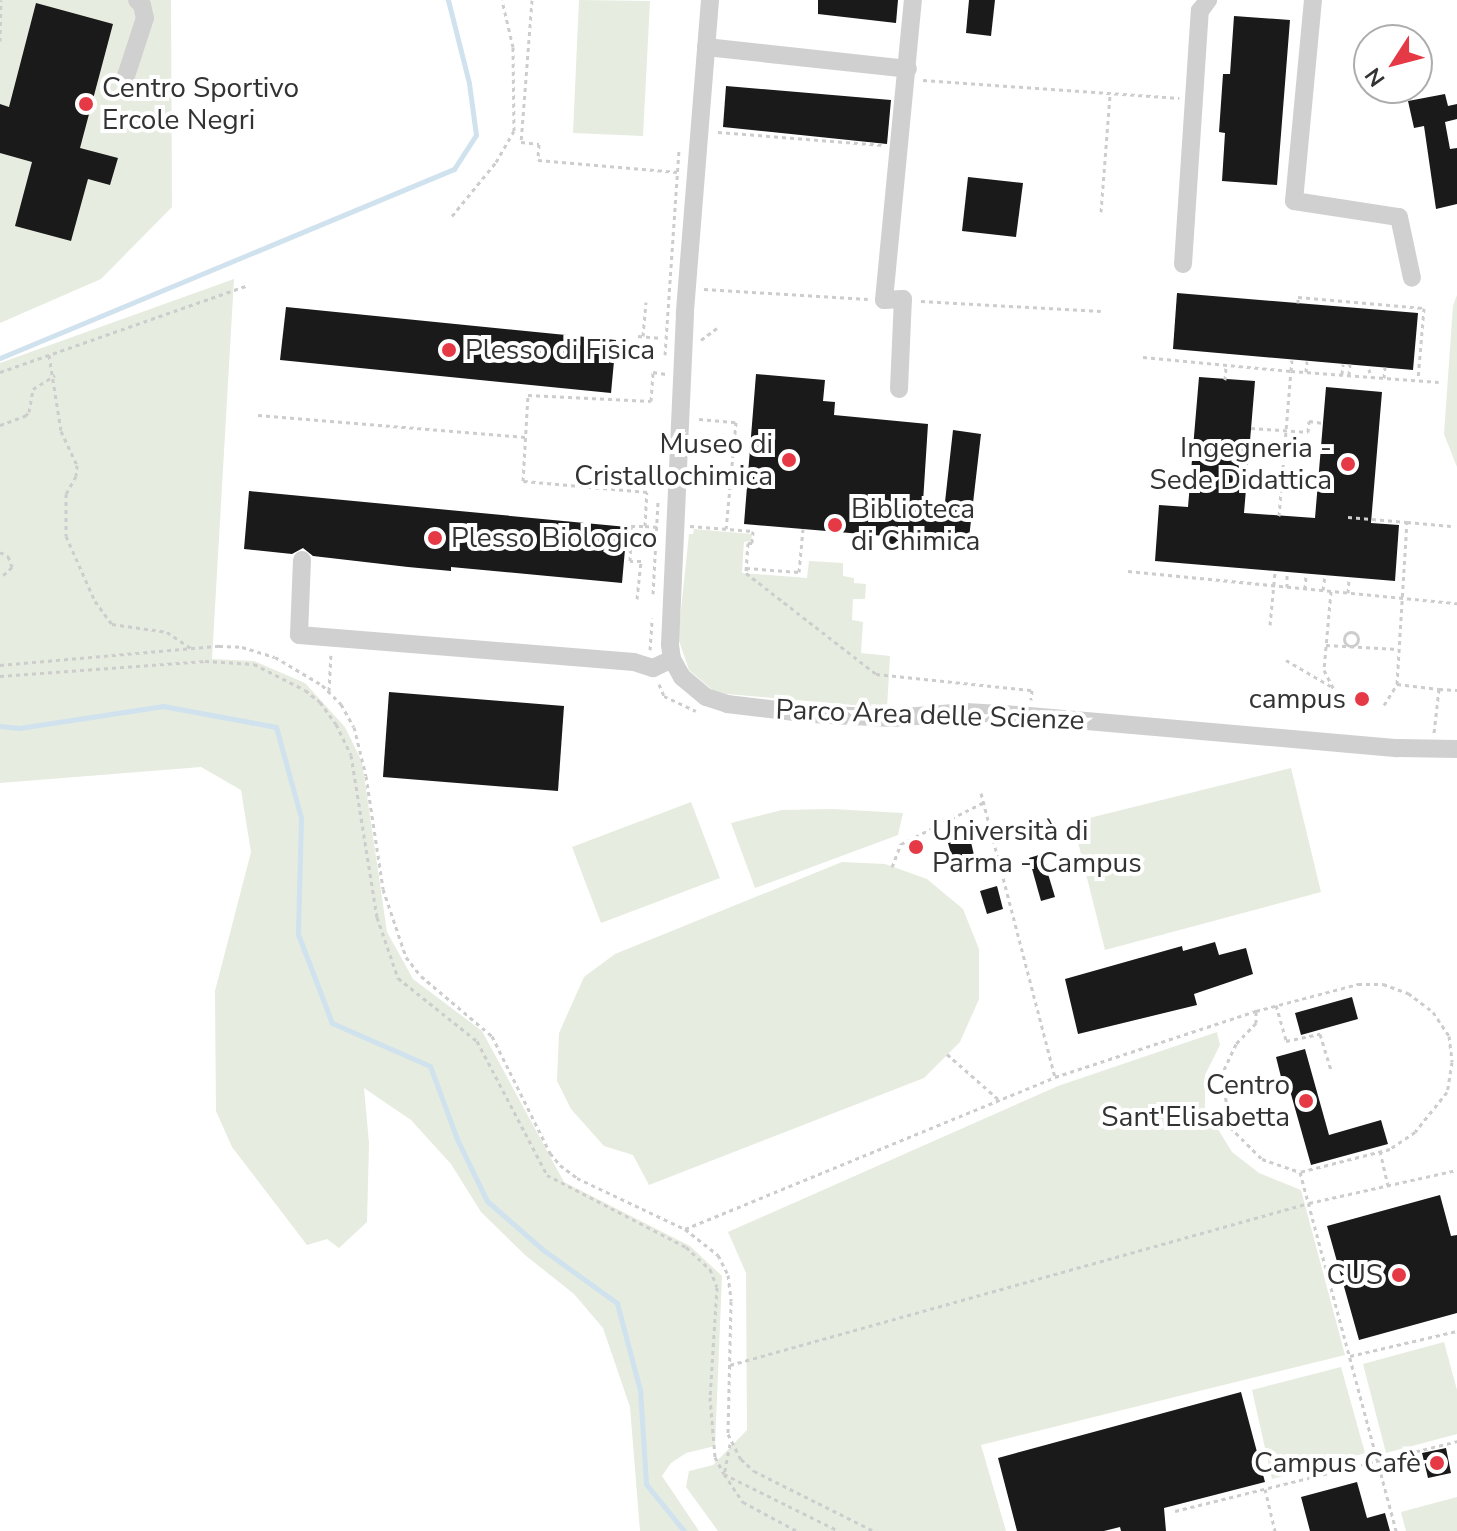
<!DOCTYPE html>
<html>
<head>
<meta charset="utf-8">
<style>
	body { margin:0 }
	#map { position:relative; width:1457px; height:1531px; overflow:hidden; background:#fff; font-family:"Nunito Sans",sans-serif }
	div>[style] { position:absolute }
	.green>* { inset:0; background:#e6ecdf }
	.stream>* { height:5px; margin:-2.5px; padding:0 2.5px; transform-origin:2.5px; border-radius:2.5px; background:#cfe2ee }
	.building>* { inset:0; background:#1a1a1a }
	.path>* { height:3px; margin-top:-1.5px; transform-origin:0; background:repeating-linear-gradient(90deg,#cdcdcd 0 4px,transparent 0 8px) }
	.path>.ring { margin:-1.5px; padding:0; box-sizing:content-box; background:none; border:3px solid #cdcdcd; border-radius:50% }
	.minor>* { height:18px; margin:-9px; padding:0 9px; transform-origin:9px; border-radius:9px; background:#d0d0d0 }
	.dots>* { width:22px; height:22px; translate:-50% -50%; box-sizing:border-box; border:4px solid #fff; border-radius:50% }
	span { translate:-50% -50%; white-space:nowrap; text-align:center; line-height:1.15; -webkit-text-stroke:8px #fff; paint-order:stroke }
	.poi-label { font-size:28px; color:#333 }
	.left { translate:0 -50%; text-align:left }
	.right { translate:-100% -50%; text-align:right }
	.street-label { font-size:28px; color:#333 }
	.north { position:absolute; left:1353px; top:24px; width:80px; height:80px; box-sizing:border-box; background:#fff; border:2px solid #adadad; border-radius:50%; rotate:234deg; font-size:22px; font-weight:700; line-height:32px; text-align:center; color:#333 }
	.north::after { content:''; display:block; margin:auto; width:28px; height:36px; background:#e63946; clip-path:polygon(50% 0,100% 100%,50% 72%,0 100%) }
</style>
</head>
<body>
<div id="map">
	<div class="green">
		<i style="clip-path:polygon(0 0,171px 0,172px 207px,101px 279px,0 323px)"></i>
		<i style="clip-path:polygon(579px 0,650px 1px,643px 136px,573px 133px)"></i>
		<i style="clip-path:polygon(234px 279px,212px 659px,254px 661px,305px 683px,345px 727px,362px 762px,387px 932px,413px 979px,482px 1031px,564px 1182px,690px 1246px,722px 1276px,715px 1446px,686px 1453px,671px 1463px,662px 1476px,699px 1531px,640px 1531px,630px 1407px,603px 1328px,574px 1294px,525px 1255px,481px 1212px,451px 1164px,411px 1120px,364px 1088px,369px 1143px,367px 1222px,339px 1248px,327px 1239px,307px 1245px,232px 1147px,216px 1111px,215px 991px,251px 852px,241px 790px,201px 767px,0 783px,0 363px)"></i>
		<i style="clip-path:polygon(1457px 295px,1457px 467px,1444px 434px,1453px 306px)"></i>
		<i style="clip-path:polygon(694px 529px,752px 534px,751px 541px,744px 542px,742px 573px,807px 578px,809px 561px,843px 563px,843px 576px,854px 578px,854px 583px,866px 584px,865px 599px,853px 599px,852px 620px,863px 622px,861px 653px,890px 656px,887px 708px,716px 693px,689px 670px,678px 638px,689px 534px,693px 534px)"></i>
		<i style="clip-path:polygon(1291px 768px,1321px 892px,1105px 950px,1073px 822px)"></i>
		<i style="clip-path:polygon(691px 802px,720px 878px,601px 923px,572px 847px)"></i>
		<i style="clip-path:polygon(832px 809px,903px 813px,898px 835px,755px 888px,731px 823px,782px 810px)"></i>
		<i style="clip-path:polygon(842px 862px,885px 864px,927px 879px,963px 909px,979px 949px,979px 999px,960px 1042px,924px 1078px,649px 1185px,633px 1155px,604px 1146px,571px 1109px,557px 1081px,559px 1033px,584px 977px,615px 954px)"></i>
		<i style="clip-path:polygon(1217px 1032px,1220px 1045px,1205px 1075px,1205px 1108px,1232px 1152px,1259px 1173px,1301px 1190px,1345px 1355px,981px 1445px,1006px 1531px,718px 1531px,686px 1487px,689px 1471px,713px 1465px,747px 1430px,746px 1273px,728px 1232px,1058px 1086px)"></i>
		<i style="clip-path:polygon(1444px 1342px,1457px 1390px,1457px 1434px,1386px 1453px,1363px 1364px)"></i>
		<i style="clip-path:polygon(1341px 1367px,1365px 1453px,1272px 1479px,1252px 1390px)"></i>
		<i style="clip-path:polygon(1457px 1497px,1457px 1531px,1406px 1531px,1401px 1512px)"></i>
	</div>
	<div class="stream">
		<i style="left:0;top:358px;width:492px;rotate:-22.6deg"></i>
		<i style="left:454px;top:169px;width:40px;rotate:-57.1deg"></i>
		<i style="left:476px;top:135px;width:52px;rotate:-97.7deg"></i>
		<i style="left:469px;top:83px;width:86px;rotate:-104.2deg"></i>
		<i style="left:0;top:726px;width:19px;rotate:6deg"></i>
		<i style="left:19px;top:728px;width:146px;rotate:-8.7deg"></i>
		<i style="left:163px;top:706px;width:115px;rotate:10.5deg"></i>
		<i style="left:276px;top:727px;width:94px;rotate:74.6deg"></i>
		<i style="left:301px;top:818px;width:116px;rotate:91.5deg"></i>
		<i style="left:298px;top:934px;width:95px;rotate:69.1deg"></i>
		<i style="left:332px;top:1023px;width:107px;rotate:23.7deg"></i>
		<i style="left:430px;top:1066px;width:78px;rotate:69.7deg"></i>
		<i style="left:457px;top:1139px;width:69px;rotate:64.2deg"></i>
		<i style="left:487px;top:1201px;width:73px;rotate:41.1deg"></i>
		<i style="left:542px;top:1249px;width:92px;rotate:35.8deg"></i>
		<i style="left:617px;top:1303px;width:90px;rotate:75.2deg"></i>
		<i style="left:640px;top:1390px;width:94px;rotate:86.3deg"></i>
		<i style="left:646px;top:1484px;width:60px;rotate:51deg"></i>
	</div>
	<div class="building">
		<i style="clip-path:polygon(818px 0,898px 0,896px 23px,818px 14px)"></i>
		<i style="clip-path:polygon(969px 0,995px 0,991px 36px,966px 33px)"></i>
		<i style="clip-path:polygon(36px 3px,113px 24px,80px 148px,118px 158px,110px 185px,88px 179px,71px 241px,15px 226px,32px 162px,0 153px,0 104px,9px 107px)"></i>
		<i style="clip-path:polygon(1234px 16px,1290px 20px,1277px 185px,1222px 181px,1225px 133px,1219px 132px,1223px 74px,1230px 74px)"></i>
		<i style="clip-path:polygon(726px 86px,891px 100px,887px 144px,723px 127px)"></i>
		<i style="clip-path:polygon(1445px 94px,1448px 106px,1457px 104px,1457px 119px,1445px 122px,1450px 149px,1457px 148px,1457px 204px,1436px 209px,1424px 126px,1414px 128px,1408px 101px)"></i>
		<i style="clip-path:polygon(968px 177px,1023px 183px,1016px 237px,962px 231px)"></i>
		<i style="clip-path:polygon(1177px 293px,1418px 313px,1413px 370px,1173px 349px)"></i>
		<i style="clip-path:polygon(286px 307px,616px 340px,611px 393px,280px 360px)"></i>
		<i style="clip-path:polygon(756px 374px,825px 380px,823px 401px,835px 402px,834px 415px,928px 424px,922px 518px,943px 520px,953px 430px,981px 434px,969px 538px,921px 532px,920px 552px,884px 549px,885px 536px,744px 524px)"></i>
		<i style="clip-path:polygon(1199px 377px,1255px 381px,1244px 513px,1315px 518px,1326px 387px,1382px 392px,1371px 523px,1399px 525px,1395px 581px,1155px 561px,1159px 505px,1188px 507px)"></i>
		<i style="clip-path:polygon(249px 491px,627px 527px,622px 583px,451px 567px,451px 571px,408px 567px,313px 556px,303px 548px,292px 554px,244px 549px)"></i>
		<i style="clip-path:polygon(389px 692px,564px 706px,558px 791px,383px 777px)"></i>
		<i style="clip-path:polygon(970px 838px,974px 855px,953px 861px,948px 843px)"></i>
		<i style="clip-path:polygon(1042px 854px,1055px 897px,1041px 901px,1029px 858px)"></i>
		<i style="clip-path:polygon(997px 886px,1003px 909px,987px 914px,980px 891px)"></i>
		<i style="clip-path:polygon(1215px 942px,1219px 955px,1246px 948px,1253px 974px,1194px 994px,1197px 1005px,1078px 1034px,1065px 979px,1182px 946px,1183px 951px)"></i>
		<i style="clip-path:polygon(1352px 997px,1358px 1019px,1301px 1035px,1295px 1013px)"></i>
		<i style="clip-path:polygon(1305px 1049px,1329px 1135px,1381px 1120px,1388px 1144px,1311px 1165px,1287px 1080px,1282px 1081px,1276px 1057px)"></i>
		<i style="clip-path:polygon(1440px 1195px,1451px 1236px,1457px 1235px,1457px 1313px,1359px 1340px,1327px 1226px)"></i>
		<i style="clip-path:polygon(1241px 1392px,1265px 1482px,1164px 1508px,1166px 1531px,1121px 1531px,1120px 1527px,1104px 1531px,1017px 1531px,998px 1458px)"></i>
		<i style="clip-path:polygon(1446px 1448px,1451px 1473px,1428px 1478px,1422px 1453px)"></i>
		<i style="clip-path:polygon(1357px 1482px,1367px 1518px,1385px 1513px,1390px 1531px,1310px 1531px,1301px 1497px)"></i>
	</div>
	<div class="path">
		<i style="left:532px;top:0;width:142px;rotate:94.4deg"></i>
		<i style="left:521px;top:142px;width:18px;rotate:6deg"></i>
		<i style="left:539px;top:144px;width:16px;rotate:94deg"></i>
		<i style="left:538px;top:160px;width:140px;rotate:4.9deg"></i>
		<i style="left:0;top:41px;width:41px;rotate:-88.6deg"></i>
		<i style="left:923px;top:80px;width:257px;rotate:4deg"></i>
		<i style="left:718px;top:132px;width:165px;rotate:4.5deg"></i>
		<i style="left:1101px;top:212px;width:118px;rotate:-85.6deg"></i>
		<i style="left:452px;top:216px;width:70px;rotate:-50.8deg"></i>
		<i style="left:496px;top:162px;width:36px;rotate:-60deg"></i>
		<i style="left:514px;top:131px;width:84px;rotate:-90.7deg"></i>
		<i style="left:513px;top:47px;width:48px;rotate:-103.2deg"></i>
		<i style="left:704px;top:289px;width:164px;rotate:3.5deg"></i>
		<i style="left:921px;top:301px;width:180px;rotate:3.2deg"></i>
		<i style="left:1298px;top:303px;width:6px;rotate:-90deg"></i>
		<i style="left:1298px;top:297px;width:126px;rotate:5deg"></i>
		<i style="left:1424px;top:308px;width:72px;rotate:94.8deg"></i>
		<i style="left:638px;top:336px;width:24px;rotate:5deg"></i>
		<i style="left:643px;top:336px;width:34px;rotate:-85deg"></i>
		<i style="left:701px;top:340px;width:20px;rotate:-37deg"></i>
		<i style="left:49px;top:355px;width:77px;rotate:81deg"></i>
		<i style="left:61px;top:431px;width:38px;rotate:65deg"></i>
		<i style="left:77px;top:465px;width:11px;rotate:95deg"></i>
		<i style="left:76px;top:476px;width:21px;rotate:119deg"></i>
		<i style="left:66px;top:494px;width:42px;rotate:90deg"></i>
		<i style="left:66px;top:536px;width:71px;rotate:66deg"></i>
		<i style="left:95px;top:601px;width:29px;rotate:54deg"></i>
		<i style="left:112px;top:624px;width:56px;rotate:8.3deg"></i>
		<i style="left:167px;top:632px;width:29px;rotate:34deg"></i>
		<i style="left:665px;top:355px;width:204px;rotate:-86.1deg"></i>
		<i style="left:1143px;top:357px;width:149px;rotate:5.4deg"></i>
		<i style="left:1291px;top:371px;width:11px;rotate:-85deg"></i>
		<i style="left:1369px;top:369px;width:8px;rotate:76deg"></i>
		<i style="left:0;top:372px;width:264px;rotate:-19.3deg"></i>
		<i style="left:1306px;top:372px;width:11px;rotate:-85deg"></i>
		<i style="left:1342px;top:374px;width:10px;rotate:-84deg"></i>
		<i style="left:1349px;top:375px;width:11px;rotate:-85deg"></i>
		<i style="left:1384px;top:378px;width:11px;rotate:-85deg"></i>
		<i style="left:1225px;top:380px;width:15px;rotate:-86deg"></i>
		<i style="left:258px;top:415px;width:268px;rotate:4.7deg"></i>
		<i style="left:699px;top:419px;width:37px;rotate:5deg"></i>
		<i style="left:736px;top:422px;width:107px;rotate:95.3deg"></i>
		<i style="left:0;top:425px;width:27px;rotate:-20deg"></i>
		<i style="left:25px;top:416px;width:6px;rotate:-45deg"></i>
		<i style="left:29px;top:412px;width:23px;rotate:-80deg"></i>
		<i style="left:33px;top:389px;width:26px;rotate:-32deg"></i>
		<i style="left:1251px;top:428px;width:57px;rotate:4deg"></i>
		<i style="left:1308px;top:432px;width:11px;rotate:-85deg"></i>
		<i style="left:1309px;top:421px;width:14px;rotate:8deg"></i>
		<i style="left:1279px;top:516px;width:145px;rotate:-85.3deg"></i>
		<i style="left:1291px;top:371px;width:148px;rotate:4.3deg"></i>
		<i style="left:1348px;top:517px;width:59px;rotate:4.8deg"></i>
		<i style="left:690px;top:526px;width:63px;rotate:4.5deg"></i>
		<i style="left:753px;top:531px;width:12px;rotate:95deg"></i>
		<i style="left:752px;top:543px;width:4px;rotate:180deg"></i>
		<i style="left:748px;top:543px;width:30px;rotate:94deg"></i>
		<i style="left:746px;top:573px;width:165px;rotate:37.8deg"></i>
		<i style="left:876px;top:674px;width:157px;rotate:5.9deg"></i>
		<i style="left:1032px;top:690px;width:10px;rotate:96deg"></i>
		<i style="left:657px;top:527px;width:12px;rotate:-175deg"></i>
		<i style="left:645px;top:526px;width:34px;rotate:-87deg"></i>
		<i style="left:647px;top:492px;width:124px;rotate:-174.9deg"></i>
		<i style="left:523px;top:481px;width:86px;rotate:-86.7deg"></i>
		<i style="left:528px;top:395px;width:123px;rotate:2.8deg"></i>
		<i style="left:651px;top:401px;width:29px;rotate:-86deg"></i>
		<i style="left:653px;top:372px;width:13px;rotate:9deg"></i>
		<i style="left:0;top:552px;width:9px;rotate:27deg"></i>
		<i style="left:8px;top:556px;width:12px;rotate:70deg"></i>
		<i style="left:12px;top:567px;width:16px;rotate:137deg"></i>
		<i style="left:746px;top:568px;width:53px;rotate:4.3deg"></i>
		<i style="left:799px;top:572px;width:43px;rotate:-84.7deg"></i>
		<i style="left:1128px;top:571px;width:331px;rotate:5.6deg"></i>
		<i style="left:1287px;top:587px;width:15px;rotate:-90deg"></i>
		<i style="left:1305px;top:589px;width:15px;rotate:-86deg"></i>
		<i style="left:1323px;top:590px;width:14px;rotate:-82deg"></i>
		<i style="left:1331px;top:591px;width:79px;rotate:95.1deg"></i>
		<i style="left:1324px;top:670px;width:39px;rotate:63deg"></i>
		<i style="left:1348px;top:593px;width:15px;rotate:-86deg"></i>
		<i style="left:653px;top:594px;width:92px;rotate:-86.9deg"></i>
		<i style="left:637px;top:599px;width:38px;rotate:-84deg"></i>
		<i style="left:641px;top:561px;width:11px;rotate:180deg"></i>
		<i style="left:630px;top:561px;width:35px;rotate:-88deg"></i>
		<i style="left:631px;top:526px;width:14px"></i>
		<i style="left:1270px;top:625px;width:53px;rotate:-84.6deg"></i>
		<i class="ring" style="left:1344px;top:632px;width:11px;height:11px"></i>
		<i style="left:1326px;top:645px;width:72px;rotate:3.2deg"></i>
		<i style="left:650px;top:650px;width:32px;rotate:-86deg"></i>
		<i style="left:1286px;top:660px;width:53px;rotate:30.4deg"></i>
		<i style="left:0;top:665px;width:220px;rotate:-5deg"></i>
		<i style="left:219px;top:646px;width:23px;rotate:2deg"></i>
		<i style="left:242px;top:647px;width:34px;rotate:17deg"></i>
		<i style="left:275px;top:657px;width:55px;rotate:30.8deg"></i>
		<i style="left:322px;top:685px;width:27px;rotate:45deg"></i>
		<i style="left:341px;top:704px;width:26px;rotate:61deg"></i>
		<i style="left:354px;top:727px;width:50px;rotate:76.2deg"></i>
		<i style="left:366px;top:776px;width:114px;rotate:81.4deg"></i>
		<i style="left:383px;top:889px;width:72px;rotate:71.3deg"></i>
		<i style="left:406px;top:957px;width:24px;rotate:52deg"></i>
		<i style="left:421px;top:976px;width:93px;rotate:40.2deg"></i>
		<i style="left:492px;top:1036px;width:131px;rotate:63.6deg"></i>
		<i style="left:550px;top:1153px;width:16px;rotate:50deg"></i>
		<i style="left:560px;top:1165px;width:21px;rotate:37deg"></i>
		<i style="left:577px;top:1178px;width:119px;rotate:25.3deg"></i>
		<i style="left:685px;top:1229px;width:42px;rotate:38.2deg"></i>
		<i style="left:718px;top:1255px;width:22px;rotate:63deg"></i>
		<i style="left:728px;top:1275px;width:26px;rotate:83deg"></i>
		<i style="left:731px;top:1301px;width:133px;rotate:91.3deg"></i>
		<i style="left:728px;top:1434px;width:28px;rotate:63deg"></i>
		<i style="left:741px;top:1459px;width:18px;rotate:43deg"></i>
		<i style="left:754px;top:1471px;width:134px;rotate:26.6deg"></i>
		<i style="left:0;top:676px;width:206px;rotate:-4.2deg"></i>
		<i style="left:205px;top:661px;width:49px;rotate:3.5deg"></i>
		<i style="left:254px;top:664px;width:57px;rotate:27deg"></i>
		<i style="left:305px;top:690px;width:19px;rotate:39deg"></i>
		<i style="left:320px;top:702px;width:27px;rotate:54deg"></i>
		<i style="left:336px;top:724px;width:34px;rotate:64deg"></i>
		<i style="left:351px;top:755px;width:164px;rotate:80.9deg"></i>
		<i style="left:377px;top:917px;width:65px;rotate:71deg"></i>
		<i style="left:398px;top:978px;width:101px;rotate:38.6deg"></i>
		<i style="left:477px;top:1041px;width:151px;rotate:62.4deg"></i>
		<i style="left:547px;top:1175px;width:157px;rotate:27.4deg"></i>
		<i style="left:686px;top:1247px;width:33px;rotate:43deg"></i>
		<i style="left:710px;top:1269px;width:19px;rotate:69deg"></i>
		<i style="left:717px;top:1287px;width:110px;rotate:93.6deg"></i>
		<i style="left:710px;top:1397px;width:60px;rotate:85.2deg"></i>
		<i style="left:715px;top:1457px;width:19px;rotate:62deg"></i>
		<i style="left:724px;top:1474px;width:128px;rotate:26.4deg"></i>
		<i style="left:659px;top:684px;width:13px;rotate:67deg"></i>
		<i style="left:664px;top:696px;width:35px;rotate:25deg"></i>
		<i style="left:1397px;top:684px;width:42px;rotate:6.8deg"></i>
		<i style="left:1439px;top:689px;width:44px;rotate:96.5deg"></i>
		<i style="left:1439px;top:689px;width:18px;rotate:3deg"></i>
		<i style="left:329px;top:691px;width:36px;rotate:-87deg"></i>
		<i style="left:1384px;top:705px;width:25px;rotate:-58deg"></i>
		<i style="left:1397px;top:684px;width:162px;rotate:-86.5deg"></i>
		<i style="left:1407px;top:522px;width:44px;rotate:5.2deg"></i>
		<i style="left:981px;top:793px;width:293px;rotate:75.4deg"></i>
		<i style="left:892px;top:867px;width:25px;rotate:-69deg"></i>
		<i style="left:901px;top:844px;width:93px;rotate:-26.8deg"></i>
		<i style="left:1276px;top:1005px;width:37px;rotate:74deg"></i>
		<i style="left:1286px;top:1041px;width:35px;rotate:-12deg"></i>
		<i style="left:1320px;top:1034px;width:39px;rotate:73deg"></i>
		<i style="left:1256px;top:1012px;width:11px;rotate:90deg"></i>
		<i style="left:1256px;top:1023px;width:29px;rotate:134deg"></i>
		<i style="left:1236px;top:1044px;width:33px;rotate:115deg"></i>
		<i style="left:1222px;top:1074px;width:54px;rotate:81.4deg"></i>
		<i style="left:1230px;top:1127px;width:45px;rotate:45deg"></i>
		<i style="left:1262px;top:1159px;width:40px;rotate:18.9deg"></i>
		<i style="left:947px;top:1054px;width:68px;rotate:41.4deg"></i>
		<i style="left:1380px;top:1151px;width:35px;rotate:77deg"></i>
		<i style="left:685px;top:1229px;width:400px;rotate:-22.3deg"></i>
		<i style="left:1055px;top:1077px;width:212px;rotate:-18.2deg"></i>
		<i style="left:1256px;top:1011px;width:106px;rotate:-14.8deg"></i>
		<i style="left:1358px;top:984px;width:25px"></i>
		<i style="left:1383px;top:984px;width:27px;rotate:20deg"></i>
		<i style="left:1408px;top:993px;width:31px;rotate:37deg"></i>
		<i style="left:1433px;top:1012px;width:29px;rotate:56deg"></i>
		<i style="left:1449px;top:1036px;width:26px;rotate:83deg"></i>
		<i style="left:1452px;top:1062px;width:30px;rotate:99deg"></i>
		<i style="left:1447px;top:1092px;width:51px;rotate:128.7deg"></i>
		<i style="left:1415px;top:1132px;width:30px;rotate:146deg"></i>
		<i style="left:1390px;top:1149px;width:93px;rotate:165.7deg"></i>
		<i style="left:1300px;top:1172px;width:372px;rotate:75deg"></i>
		<i style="left:1350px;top:1356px;width:110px;rotate:-13.2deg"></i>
		<i style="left:730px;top:1365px;width:601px;rotate:-15.63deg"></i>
		<i style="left:1309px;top:1203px;width:152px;rotate:-12.6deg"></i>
		<i style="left:730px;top:1444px;width:31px;rotate:101deg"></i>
		<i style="left:724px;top:1474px;width:34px;rotate:56deg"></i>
		<i style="left:743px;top:1502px;width:61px;rotate:28.2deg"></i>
		<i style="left:1265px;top:1489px;width:43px;rotate:76.6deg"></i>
		<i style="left:1175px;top:1511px;width:291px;rotate:-13.9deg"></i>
	</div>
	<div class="minor">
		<i style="left:710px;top:0;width:315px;rotate:94.6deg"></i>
		<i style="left:685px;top:314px;width:331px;rotate:92.6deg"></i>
		<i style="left:670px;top:645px;width:14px;rotate:82deg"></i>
		<i style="left:672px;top:659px;width:21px;rotate:61deg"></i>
		<i style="left:682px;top:677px;width:31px;rotate:40deg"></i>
		<i style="left:706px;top:697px;width:22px;rotate:18deg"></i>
		<i style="left:727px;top:704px;width:85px;rotate:6.8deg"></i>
		<i style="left:811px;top:714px;width:81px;rotate:2.8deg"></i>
		<i style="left:892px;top:718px;width:74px;rotate:-4.6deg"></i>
		<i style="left:966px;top:712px;width:52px;rotate:3.3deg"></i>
		<i style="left:1018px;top:715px;width:381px;rotate:5deg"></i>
		<i style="left:1398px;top:748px;width:59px;rotate:1deg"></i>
		<i style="left:1313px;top:0;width:202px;rotate:95.4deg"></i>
		<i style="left:1294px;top:201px;width:106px;rotate:8.7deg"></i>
		<i style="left:1399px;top:217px;width:62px;rotate:78deg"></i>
		<i style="left:706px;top:47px;width:203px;rotate:6.2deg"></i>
		<i style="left:126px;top:76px;width:61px;rotate:-71.9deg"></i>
		<i style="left:145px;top:18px;width:13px;rotate:-103deg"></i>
		<i style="left:142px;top:5px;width:7px;rotate:-135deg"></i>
		<i style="left:1183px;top:264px;width:254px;rotate:-86.2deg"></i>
		<i style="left:1200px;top:11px;width:14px;rotate:-54deg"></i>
		<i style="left:899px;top:389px;width:90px;rotate:-87.5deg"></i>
		<i style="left:903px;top:299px;width:19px;rotate:177deg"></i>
		<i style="left:884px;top:300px;width:301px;rotate:-84.5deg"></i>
		<i style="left:302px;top:560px;width:75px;rotate:92.3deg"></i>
		<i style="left:299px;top:635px;width:336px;rotate:4.6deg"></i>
		<i style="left:634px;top:662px;width:20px;rotate:18deg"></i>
		<i style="left:653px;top:668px;width:21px;rotate:-25deg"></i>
	</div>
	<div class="dots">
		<i style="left:86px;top:104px;background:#e63946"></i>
		<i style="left:449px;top:350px;background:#e63946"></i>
		<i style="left:789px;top:460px;background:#e63946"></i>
		<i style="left:1348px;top:464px;background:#e63946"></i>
		<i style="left:835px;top:525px;background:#e63946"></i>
		<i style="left:435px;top:538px;background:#e63946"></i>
		<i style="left:1362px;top:699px;background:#e63946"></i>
		<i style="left:916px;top:847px;background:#e63946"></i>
		<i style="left:1306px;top:1101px;background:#e63946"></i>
		<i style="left:1399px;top:1275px;background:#e63946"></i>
		<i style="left:1437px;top:1463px;background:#e63946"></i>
	</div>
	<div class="poi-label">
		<span class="left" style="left:102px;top:104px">Centro Sportivo<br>Ercole Negri</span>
		<span class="left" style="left:465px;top:350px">Plesso di Fisica</span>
		<span class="right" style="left:773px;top:460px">Museo di<br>Cristallochimica</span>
		<span class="right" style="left:1332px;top:464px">Ingegneria -<br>Sede Didattica</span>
		<span class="left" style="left:851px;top:525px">Biblioteca<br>di Chimica</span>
		<span class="left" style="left:451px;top:538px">Plesso Biologico</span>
		<span class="right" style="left:1346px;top:699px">campus</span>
		<span class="left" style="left:932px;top:847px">Università di<br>Parma - Campus</span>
		<span class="right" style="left:1290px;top:1101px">Centro<br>Sant'Elisabetta</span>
		<span class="right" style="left:1383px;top:1275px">CUS</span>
		<span class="right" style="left:1421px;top:1463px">Campus Cafè</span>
	</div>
	<div class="street-label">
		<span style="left:930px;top:715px;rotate:2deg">Parco Area delle Scienze</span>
	</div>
	<div class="north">N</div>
</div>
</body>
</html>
